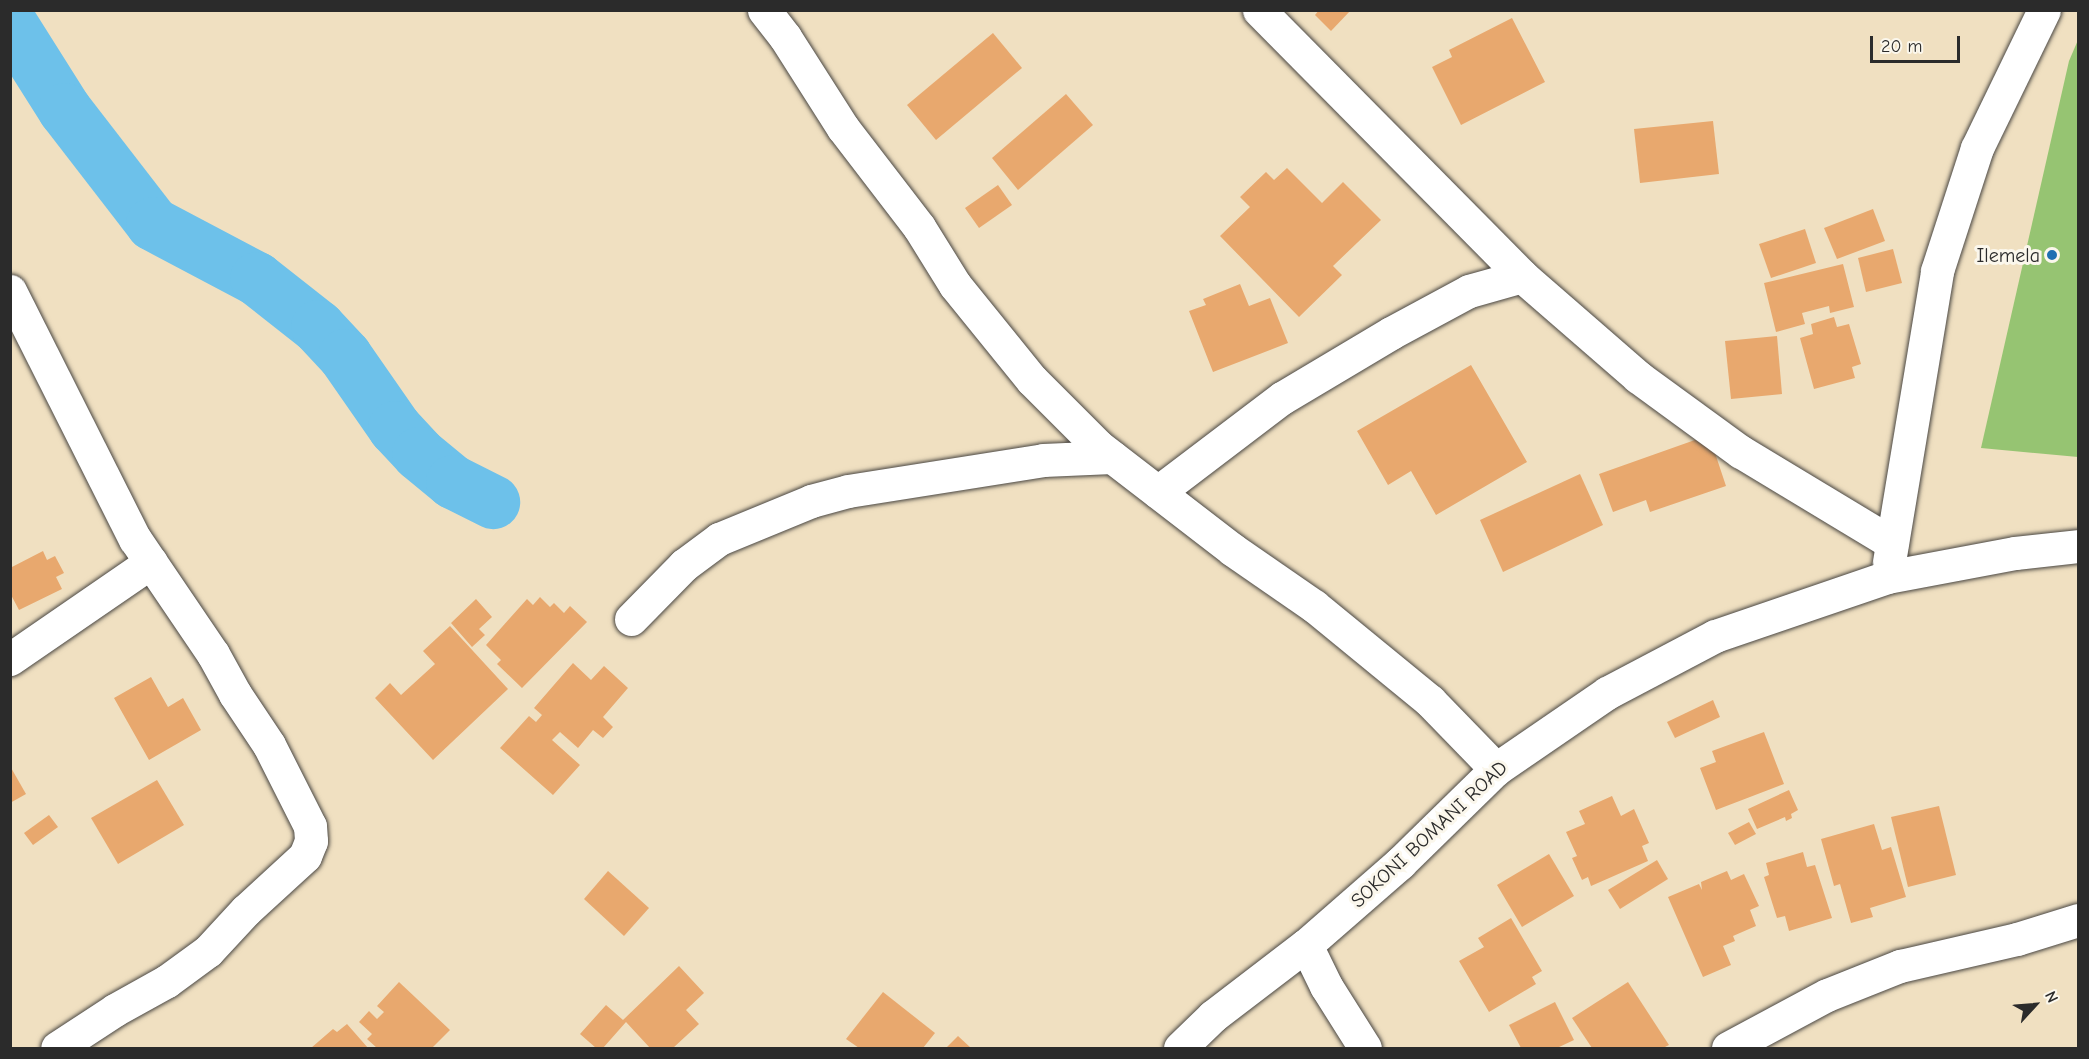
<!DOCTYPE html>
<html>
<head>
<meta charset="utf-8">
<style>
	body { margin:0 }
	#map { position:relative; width:2089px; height:1059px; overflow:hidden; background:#f0e0c1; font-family:"Comic Neue",sans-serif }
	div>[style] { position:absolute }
	.green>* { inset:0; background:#96c472 }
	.river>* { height:54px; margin:-27px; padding:0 27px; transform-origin:27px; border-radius:27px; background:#6dc1ea }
	.building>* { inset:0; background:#e8a86e }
	.roads { filter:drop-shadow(0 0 2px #494642) drop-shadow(0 0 2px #494642) }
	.street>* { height:33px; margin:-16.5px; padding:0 16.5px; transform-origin:16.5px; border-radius:16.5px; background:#fff }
	.dots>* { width:16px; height:16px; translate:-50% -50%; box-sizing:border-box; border:3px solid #fbf7ec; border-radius:50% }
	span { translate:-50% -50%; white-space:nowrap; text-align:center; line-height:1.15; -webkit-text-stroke:6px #fbf7ec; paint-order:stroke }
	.poi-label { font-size:20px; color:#2b2b2b }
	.right { translate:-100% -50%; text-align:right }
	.street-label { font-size:20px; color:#2b2b2b }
	.frame { position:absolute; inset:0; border:12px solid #2b2b2b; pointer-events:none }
	.north { position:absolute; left:2005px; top:975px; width:60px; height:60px; -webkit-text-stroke:4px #fbf7ec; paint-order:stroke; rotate:64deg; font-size:16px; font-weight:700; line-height:24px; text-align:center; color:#2b2b2b }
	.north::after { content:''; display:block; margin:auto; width:21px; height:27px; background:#2b2b2b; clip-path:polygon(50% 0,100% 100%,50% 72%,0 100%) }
	.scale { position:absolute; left:1870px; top:36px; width:90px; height:27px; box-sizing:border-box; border:3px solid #2b2b2b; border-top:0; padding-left:8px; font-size:18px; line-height:21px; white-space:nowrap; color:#2b2b2b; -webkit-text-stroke:4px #fbf7ec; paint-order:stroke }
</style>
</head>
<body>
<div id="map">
	<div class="green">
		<i style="clip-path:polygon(2078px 40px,2078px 457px,1981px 448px,2069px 61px)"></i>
	</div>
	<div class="river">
		<i style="left:10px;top:23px;width:103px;rotate:57.7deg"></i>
		<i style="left:65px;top:110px;width:144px;rotate:52.3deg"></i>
		<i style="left:153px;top:224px;width:118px;rotate:27.9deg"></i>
		<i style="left:257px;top:279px;width:78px;rotate:38.2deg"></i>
		<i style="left:318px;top:327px;width:40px;rotate:47deg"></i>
		<i style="left:345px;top:356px;width:88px;rotate:55.2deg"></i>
		<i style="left:395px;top:428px;width:35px;rotate:47deg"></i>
		<i style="left:419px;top:454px;width:44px;rotate:39.5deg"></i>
		<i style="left:453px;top:482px;width:45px;rotate:26.6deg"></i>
	</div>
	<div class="building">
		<i style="clip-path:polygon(1319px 10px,1351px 10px,1331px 31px,1315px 15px)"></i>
		<i style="clip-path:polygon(1512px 18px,1545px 82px,1461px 125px,1432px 67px,1452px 57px,1449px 50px)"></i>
		<i style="clip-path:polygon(993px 33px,1022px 68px,936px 140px,907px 105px)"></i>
		<i style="clip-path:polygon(1066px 94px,1093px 125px,1018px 190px,992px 158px)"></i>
		<i style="clip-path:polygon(1713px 121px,1719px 174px,1640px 183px,1634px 129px)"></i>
		<i style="clip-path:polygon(1287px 168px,1322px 203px,1343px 182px,1381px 220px,1333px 266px,1342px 275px,1299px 317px,1220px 236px,1250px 207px,1240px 197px,1266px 172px,1274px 180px)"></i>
		<i style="clip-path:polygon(998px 185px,1012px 205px,979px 228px,965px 208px)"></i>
		<i style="clip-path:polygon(1873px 209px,1885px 241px,1837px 259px,1824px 228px)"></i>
		<i style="clip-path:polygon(1805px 229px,1816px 263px,1771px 278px,1759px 244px)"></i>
		<i style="clip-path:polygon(1893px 249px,1902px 283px,1866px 292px,1858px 258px)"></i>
		<i style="clip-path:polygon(1843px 264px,1854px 307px,1830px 313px,1829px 306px,1802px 313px,1805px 324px,1776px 332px,1764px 283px)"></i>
		<i style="clip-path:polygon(1240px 284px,1249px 306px,1270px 298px,1288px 343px,1213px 372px,1189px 311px,1206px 305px,1203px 299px)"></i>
		<i style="clip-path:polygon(1834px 317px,1837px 327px,1849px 324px,1861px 364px,1852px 367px,1855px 378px,1814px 389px,1800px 338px,1813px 334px,1811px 324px)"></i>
		<i style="clip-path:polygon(1777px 336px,1782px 394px,1731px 399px,1725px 341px)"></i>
		<i style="clip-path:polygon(1471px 365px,1527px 462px,1436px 515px,1411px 471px,1388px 485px,1357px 431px)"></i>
		<i style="clip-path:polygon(1709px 435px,1726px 486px,1650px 512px,1646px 500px,1613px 512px,1599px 474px)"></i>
		<i style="clip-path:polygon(1580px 474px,1603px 525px,1503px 572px,1480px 520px)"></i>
		<i style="clip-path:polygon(43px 551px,47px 560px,55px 556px,64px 573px,56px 577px,62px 589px,19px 610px,10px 593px,10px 568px)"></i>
		<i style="clip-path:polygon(540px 597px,550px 607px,554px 603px,564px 613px,570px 606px,587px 622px,522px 688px,497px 664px,501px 660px,486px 645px,527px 599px,533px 605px)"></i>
		<i style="clip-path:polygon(476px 599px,492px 617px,479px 629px,485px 635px,472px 647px,451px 623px)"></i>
		<i style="clip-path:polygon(450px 626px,508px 689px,433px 760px,375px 698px,390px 683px,401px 695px,435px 664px,423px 651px)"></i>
		<i style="clip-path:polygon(573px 663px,591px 680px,604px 666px,628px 688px,603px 717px,613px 727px,603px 738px,593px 730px,578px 748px,560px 732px,552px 740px,580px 765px,553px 795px,500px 748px,529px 716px,536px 722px,542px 715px,534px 708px)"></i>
		<i style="clip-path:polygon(151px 677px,168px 707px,183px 698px,201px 730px,149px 760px,114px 698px)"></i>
		<i style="clip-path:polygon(1713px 700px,1720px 717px,1675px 738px,1667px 722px)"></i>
		<i style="clip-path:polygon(1764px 732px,1784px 784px,1716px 810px,1700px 768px,1716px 762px,1712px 751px)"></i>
		<i style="clip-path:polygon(10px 766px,26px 794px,10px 803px)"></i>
		<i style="clip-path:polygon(157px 780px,184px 825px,118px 864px,91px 818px)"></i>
		<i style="clip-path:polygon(1789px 790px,1798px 810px,1791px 814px,1792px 818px,1786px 821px,1785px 817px,1757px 829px,1748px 809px)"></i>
		<i style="clip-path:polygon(1612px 796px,1621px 816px,1634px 809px,1649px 843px,1642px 846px,1648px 861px,1591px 886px,1588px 877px,1582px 880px,1572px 858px,1577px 856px,1566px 832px,1585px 824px,1579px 811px)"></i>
		<i style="clip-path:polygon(1939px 806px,1956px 875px,1908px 887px,1891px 817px)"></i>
		<i style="clip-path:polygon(49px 815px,58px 827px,33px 845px,24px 833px)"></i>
		<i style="clip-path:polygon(1749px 822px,1756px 834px,1735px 845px,1728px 833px)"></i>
		<i style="clip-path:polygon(1874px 824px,1882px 850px,1891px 847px,1906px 897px,1870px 908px,1873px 917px,1851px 923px,1840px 884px,1834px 886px,1821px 839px)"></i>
		<i style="clip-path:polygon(1803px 852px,1807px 867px,1815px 865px,1832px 918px,1789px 931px,1785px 916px,1777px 918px,1764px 877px,1769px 875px,1766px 863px)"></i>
		<i style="clip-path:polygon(1549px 854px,1574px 896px,1522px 927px,1497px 885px)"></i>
		<i style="clip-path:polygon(1657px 860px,1668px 879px,1620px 909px,1608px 890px)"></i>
		<i style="clip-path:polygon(608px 871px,649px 908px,624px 936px,584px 899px)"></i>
		<i style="clip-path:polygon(1727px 871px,1731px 880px,1744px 874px,1759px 906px,1750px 910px,1756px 926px,1733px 936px,1735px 941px,1723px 946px,1731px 965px,1703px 977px,1668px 897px,1699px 884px,1702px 890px,1701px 882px)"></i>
		<i style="clip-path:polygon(1511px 918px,1542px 971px,1532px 977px,1536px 984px,1489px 1012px,1459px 961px,1484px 947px,1478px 938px)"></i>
		<i style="clip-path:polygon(679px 966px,704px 993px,686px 1010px,699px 1024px,673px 1048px,650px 1048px,626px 1022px,603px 1048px,596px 1048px,580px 1034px,606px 1005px,623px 1020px)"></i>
		<i style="clip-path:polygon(399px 982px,450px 1030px,432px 1048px,377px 1048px,367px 1039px,372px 1034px,359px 1022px,369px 1011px,377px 1019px,384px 1012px,377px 1006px)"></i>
		<i style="clip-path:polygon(1628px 982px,1669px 1045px,1663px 1048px,1592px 1048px,1572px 1018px)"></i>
		<i style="clip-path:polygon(883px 992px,935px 1033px,923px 1048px,859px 1048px,846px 1039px)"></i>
		<i style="clip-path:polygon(1555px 1002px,1574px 1040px,1557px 1048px,1521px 1048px,1509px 1025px)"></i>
		<i style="clip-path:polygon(347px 1024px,368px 1048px,311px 1048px,333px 1029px,337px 1032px)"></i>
		<i style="clip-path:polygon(958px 1036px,971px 1048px,946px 1048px)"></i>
	</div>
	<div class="roads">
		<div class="street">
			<i style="left:764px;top:10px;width:34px;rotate:52deg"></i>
			<i style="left:785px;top:37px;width:108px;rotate:57.5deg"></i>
			<i style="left:843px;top:128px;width:125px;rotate:52.5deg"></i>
			<i style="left:919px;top:227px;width:68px;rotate:58.2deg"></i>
			<i style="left:955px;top:285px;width:122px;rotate:51deg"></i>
			<i style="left:1032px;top:380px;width:93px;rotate:45deg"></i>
			<i style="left:1098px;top:446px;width:170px;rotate:37.6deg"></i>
			<i style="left:1233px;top:550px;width:98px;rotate:34.7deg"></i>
			<i style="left:1314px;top:606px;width:150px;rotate:39.3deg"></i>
			<i style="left:1430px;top:701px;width:95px;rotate:45.9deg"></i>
			<i style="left:1259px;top:10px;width:374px;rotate:45.3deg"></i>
			<i style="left:1522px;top:276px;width:154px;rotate:41deg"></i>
			<i style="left:1638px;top:377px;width:127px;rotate:36.1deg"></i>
			<i style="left:1741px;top:452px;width:176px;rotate:31.1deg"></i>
			<i style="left:10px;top:291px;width:278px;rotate:63.3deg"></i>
			<i style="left:135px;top:539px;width:139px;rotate:55.9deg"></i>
			<i style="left:213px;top:654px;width:46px;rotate:61.2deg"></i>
			<i style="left:235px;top:694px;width:61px;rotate:56.3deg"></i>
			<i style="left:269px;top:745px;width:91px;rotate:63.2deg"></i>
			<i style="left:310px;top:826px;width:15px;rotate:86deg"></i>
			<i style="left:311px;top:841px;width:16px;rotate:112deg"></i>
			<i style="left:305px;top:856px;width:80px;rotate:137.5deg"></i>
			<i style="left:246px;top:910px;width:56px;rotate:132.8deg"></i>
			<i style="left:208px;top:951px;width:51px;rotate:143.8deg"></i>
			<i style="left:167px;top:981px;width:60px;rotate:150.9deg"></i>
			<i style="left:115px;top:1010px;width:69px;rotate:146.8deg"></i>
			<i style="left:1158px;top:492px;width:156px;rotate:-37.2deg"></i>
			<i style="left:1282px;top:398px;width:127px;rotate:-30.8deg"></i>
			<i style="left:1391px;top:333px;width:89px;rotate:-28.3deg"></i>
			<i style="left:1469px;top:291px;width:55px;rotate:-15.8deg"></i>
			<i style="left:1889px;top:562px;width:295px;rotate:-80.6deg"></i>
			<i style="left:1937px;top:271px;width:129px;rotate:-72deg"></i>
			<i style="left:1977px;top:148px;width:153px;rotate:-64.1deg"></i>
			<i style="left:631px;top:619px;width:76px;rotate:-45.5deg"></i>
			<i style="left:684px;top:565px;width:44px;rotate:-36.6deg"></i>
			<i style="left:719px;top:539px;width:100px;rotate:-22.4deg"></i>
			<i style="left:811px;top:501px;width:38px;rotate:-15deg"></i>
			<i style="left:848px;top:491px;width:197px;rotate:-9deg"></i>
			<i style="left:1043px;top:460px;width:69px;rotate:-2.5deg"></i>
			<i style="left:10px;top:659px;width:171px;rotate:-34.5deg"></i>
			<i style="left:1306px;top:945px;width:46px;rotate:64deg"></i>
			<i style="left:1326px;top:986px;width:73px;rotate:57.8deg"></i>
			<i style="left:1180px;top:1048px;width:46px;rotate:-44.1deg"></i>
			<i style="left:1213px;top:1016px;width:117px;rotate:-37.4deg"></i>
			<i style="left:1306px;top:945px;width:125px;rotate:-41.1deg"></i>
			<i style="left:1400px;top:863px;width:134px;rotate:-44.4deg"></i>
			<i style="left:1496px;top:769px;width:135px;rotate:-34.4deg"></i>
			<i style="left:1607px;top:693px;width:122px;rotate:-27.8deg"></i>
			<i style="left:1715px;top:636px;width:182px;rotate:-18.9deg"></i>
			<i style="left:1887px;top:577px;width:130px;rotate:-10.6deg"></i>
			<i style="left:2015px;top:553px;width:63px;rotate:-6.3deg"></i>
			<i style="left:1728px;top:1048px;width:112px;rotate:-28.2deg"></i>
			<i style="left:1827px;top:995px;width:79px;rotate:-21.7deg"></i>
			<i style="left:1900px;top:966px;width:120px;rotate:-13deg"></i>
			<i style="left:2017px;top:939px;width:64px;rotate:-17.3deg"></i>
		</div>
	</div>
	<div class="dots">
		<i style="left:2052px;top:255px;background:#1f6fb2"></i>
	</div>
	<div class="poi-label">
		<span class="right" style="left:2040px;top:255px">Ilemela</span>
	</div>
	<div class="street-label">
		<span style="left:1429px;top:834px;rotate:-43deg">SOKONI BOMANI ROAD</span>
	</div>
	<div class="frame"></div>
	<div class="north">N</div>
	<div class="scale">20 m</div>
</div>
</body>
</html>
